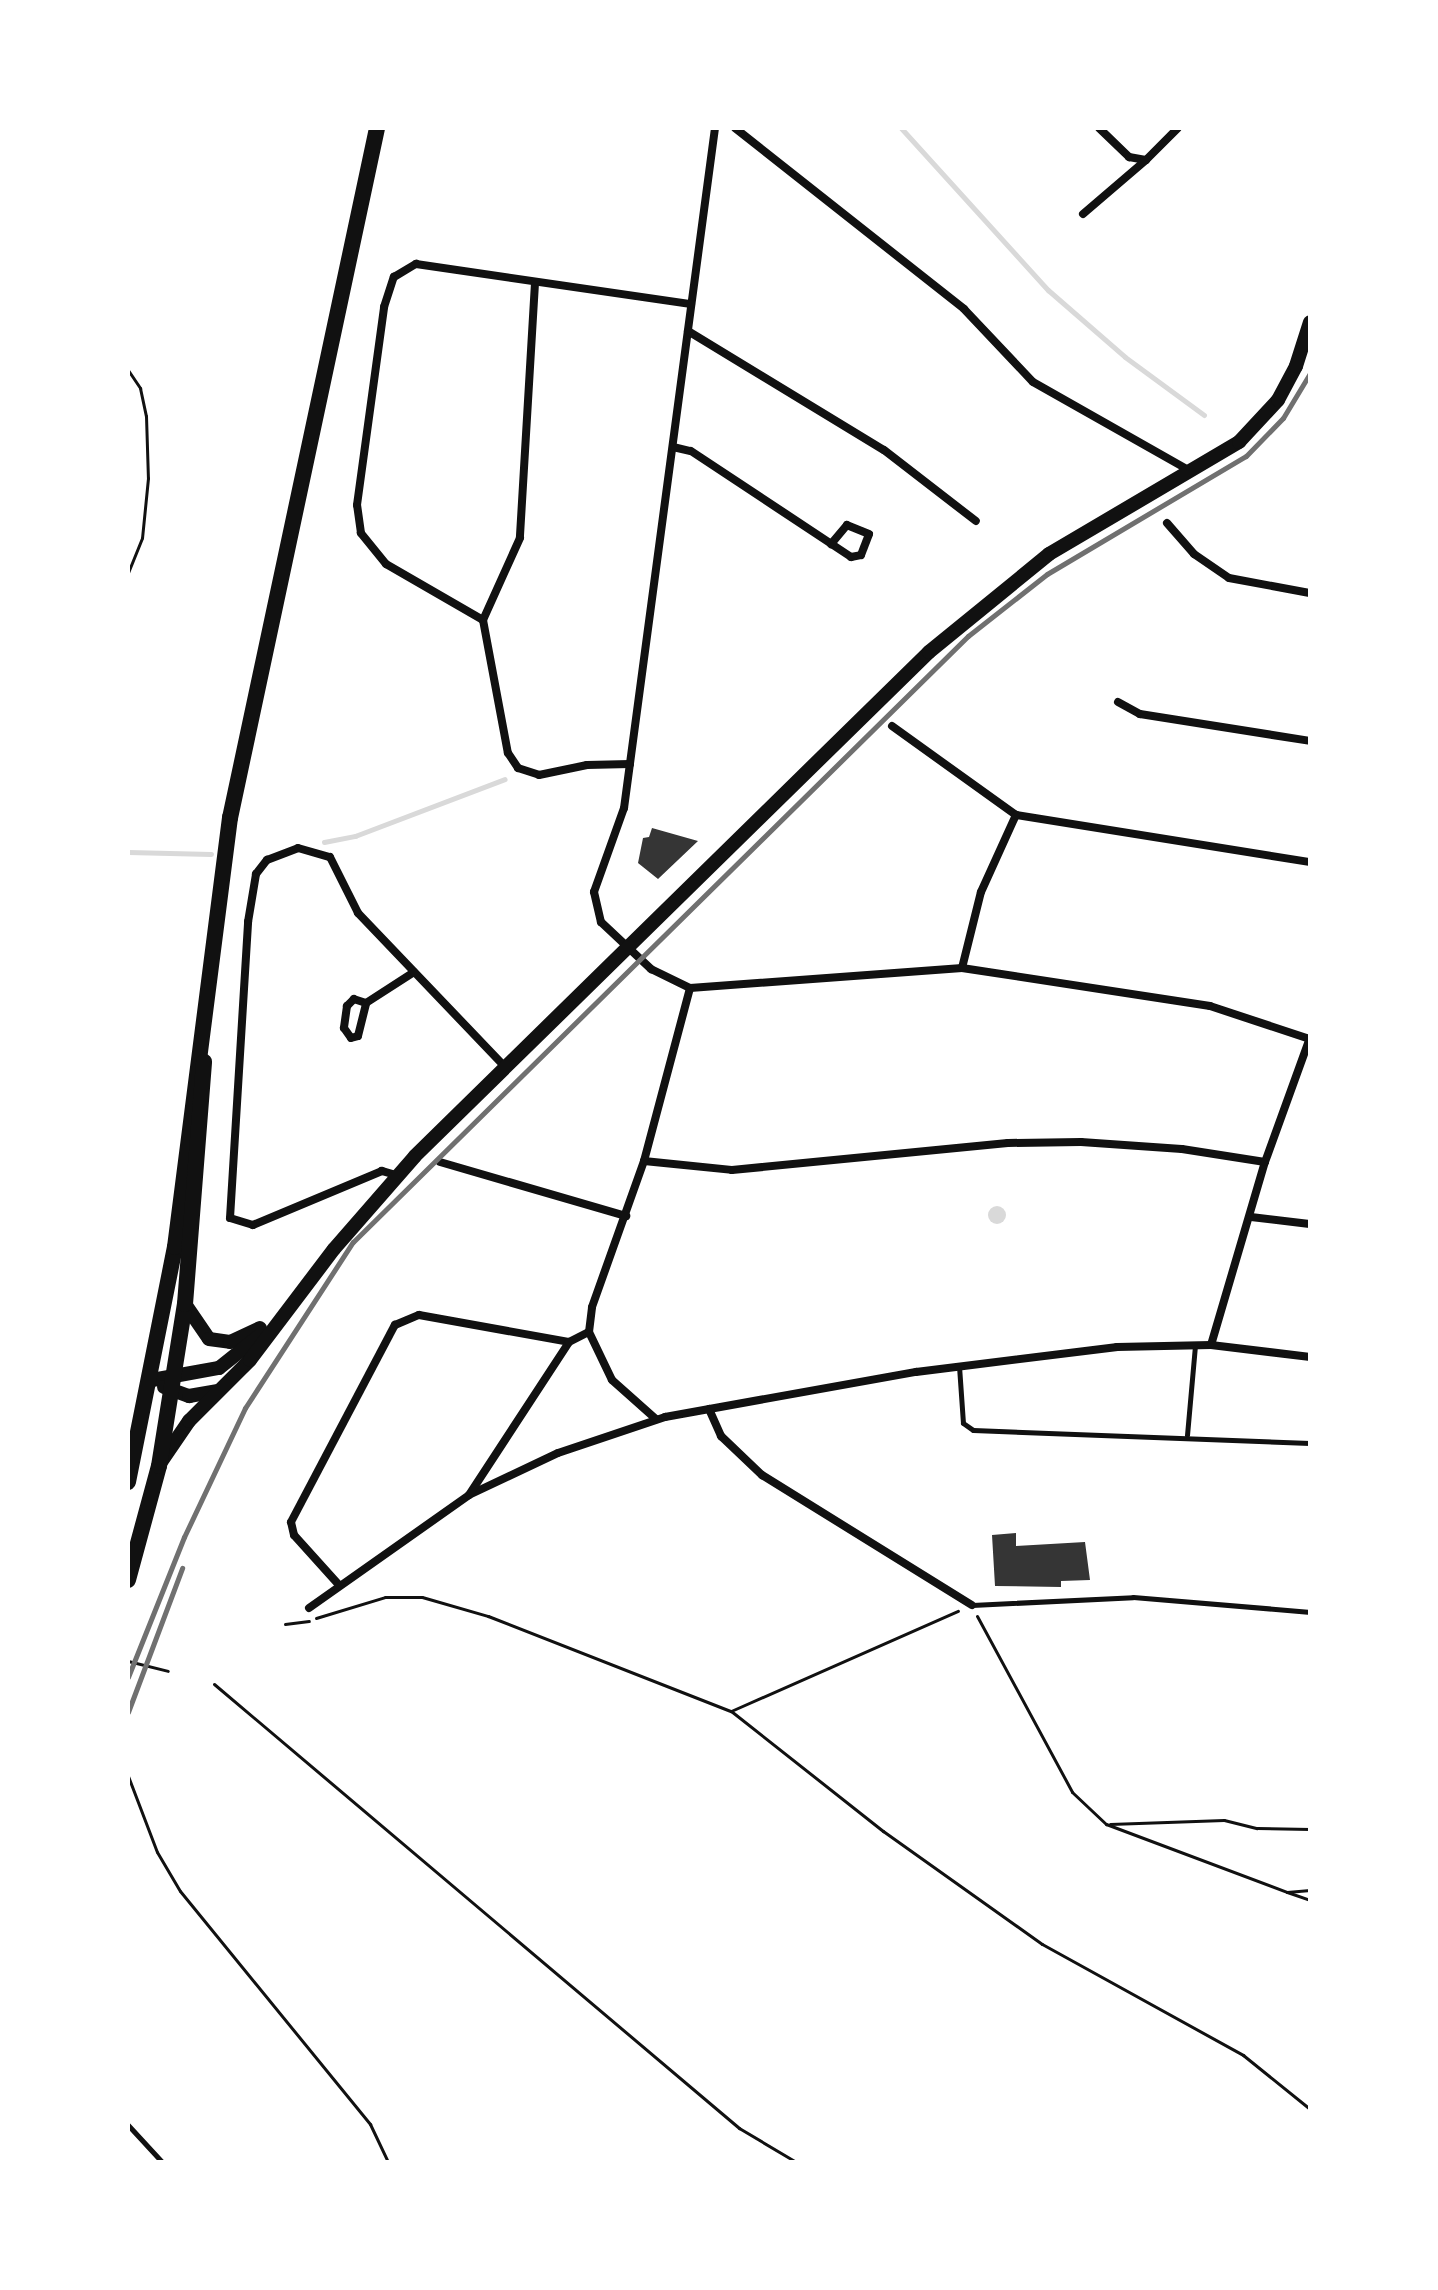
<!DOCTYPE html>
<html>
<head>
<meta charset="utf-8">
<style>
	body { margin:0 }
	#map { position:relative; width:1438px; height:2290px; overflow:hidden; background:#fff; font-family:Arial,sans-serif }
	div>[style] { position:absolute }
	.water>* { inset:0; background:#d9d9d9 }
	.round { border-radius:50% }
	.stream>* { height:5px; margin:-2.5px; padding:0 2.5px; transform-origin:2.5px; border-radius:2.5px; background:#d9d9d9 }
	.building>* { inset:0; background:#353535 }
	.path>* { height:3px; margin:-1.5px; padding:0 1.5px; transform-origin:1.5px; border-radius:1.5px; background:#111 }
	.service>* { height:5px; margin:-2.5px; padding:0 2.5px; transform-origin:2.5px; border-radius:2.5px; background:#111 }
	.minor>* { height:8px; margin:-4px; padding:0 4px; transform-origin:4px; border-radius:4px; background:#111 }
	.secondary>* { height:14px; margin:-7px; padding:0 7px; transform-origin:7px; border-radius:7px; background:#111 }
	.primary>* { height:16px; margin:-8px; padding:0 8px; transform-origin:8px; border-radius:8px; background:#111 }
	.rail>* { height:5px; margin:-2.5px; padding:0 2.5px; transform-origin:2.5px; border-radius:2.5px; background:#707070 }
	span { translate:-50% -50%; white-space:nowrap; text-align:center; line-height:1.15; -webkit-text-stroke:8px #fff; paint-order:stroke }
	.frame { position:absolute; inset:0; border:130px solid #fff; pointer-events:none }
</style>
</head>
<body>
<div id="map">
	<div class="water">
		<i class="round" style="left:988px;top:1206px;width:18px;height:18px"></i>
	</div>
	<div class="stream">
		<i style="left:901px;top:128px;width:219px;rotate:47.8deg"></i>
		<i style="left:1048px;top:290px;width:102px;rotate:41deg"></i>
		<i style="left:1125px;top:357px;width:98px;rotate:36.3deg"></i>
		<i style="left:324px;top:842px;width:32px;rotate:-11deg"></i>
		<i style="left:355px;top:836px;width:160px;rotate:-20.8deg"></i>
		<i style="left:128px;top:852px;width:83px;rotate:1.4deg"></i>
	</div>
	<div class="building">
		<i style="clip-path:polygon(652px 828px,698px 841px,658px 879px,638px 863px,643px 838px,649px 837px)"></i>
		<i style="clip-path:polygon(1016px 1533px,1016px 1546px,1085px 1542px,1090px 1580px,1061px 1581px,1061px 1587px,995px 1586px,992px 1535px)"></i>
	</div>
	<div class="path">
		<i style="left:128px;top:370px;width:22px;rotate:56deg"></i>
		<i style="left:140px;top:388px;width:29px;rotate:78deg"></i>
		<i style="left:146px;top:416px;width:62px;rotate:88.2deg"></i>
		<i style="left:148px;top:478px;width:60px;rotate:95.7deg"></i>
		<i style="left:142px;top:538px;width:38px;rotate:112deg"></i>
		<i style="left:977px;top:1616px;width:200px;rotate:61.6deg"></i>
		<i style="left:1072px;top:1792px;width:47px;rotate:43.3deg"></i>
		<i style="left:1106px;top:1824px;width:193px;rotate:20.6deg"></i>
		<i style="left:1287px;top:1892px;width:23px;rotate:-5deg"></i>
		<i style="left:316px;top:1618px;width:72px;rotate:-16.9deg"></i>
		<i style="left:385px;top:1597px;width:37px"></i>
		<i style="left:422px;top:1597px;width:69px;rotate:16.1deg"></i>
		<i style="left:488px;top:1616px;width:261px;rotate:21.4deg"></i>
		<i style="left:731px;top:1711px;width:194px;rotate:38.3deg"></i>
		<i style="left:883px;top:1831px;width:195px;rotate:35.4deg"></i>
		<i style="left:1042px;top:1944px;width:230px;rotate:28.9deg"></i>
		<i style="left:1243px;top:2055px;width:86px;rotate:38.9deg"></i>
		<i style="left:285px;top:1624px;width:24px;rotate:-7deg"></i>
		<i style="left:128px;top:1661px;width:41px;rotate:14deg"></i>
		<i style="left:214px;top:1684px;width:688px;rotate:40.22deg"></i>
		<i style="left:739px;top:2128px;width:66px;rotate:30.8deg"></i>
		<i style="left:731px;top:1711px;width:248px;rotate:-23.8deg"></i>
		<i style="left:128px;top:1776px;width:81px;rotate:69.1deg"></i>
		<i style="left:157px;top:1852px;width:45px;rotate:59.5deg"></i>
		<i style="left:180px;top:1891px;width:301px;rotate:50.8deg"></i>
		<i style="left:370px;top:2124px;width:42px;rotate:64.7deg"></i>
		<i style="left:1110px;top:1824px;width:114px;rotate:-2deg"></i>
		<i style="left:1224px;top:1820px;width:34px;rotate:14deg"></i>
		<i style="left:1257px;top:1828px;width:53px;rotate:1.1deg"></i>
		<i style="left:1287px;top:1892px;width:24px;rotate:19deg"></i>
	</div>
	<div class="service">
		<i style="left:959px;top:1366px;width:57px;rotate:86deg"></i>
		<i style="left:963px;top:1423px;width:12px;rotate:35deg"></i>
		<i style="left:973px;top:1430px;width:337px;rotate:2.2deg"></i>
		<i style="left:1187px;top:1435px;width:90px;rotate:-84.9deg"></i>
		<i style="left:972px;top:1605px;width:161px;rotate:-2.8deg"></i>
		<i style="left:1133px;top:1597px;width:178px;rotate:4.8deg"></i>
		<i style="left:128px;top:2125px;width:50px;rotate:47.4deg"></i>
	</div>
	<div class="minor">
		<i style="left:715px;top:128px;width:686px;rotate:97.62deg"></i>
		<i style="left:624px;top:808px;width:89px;rotate:109.7deg"></i>
		<i style="left:594px;top:892px;width:31px;rotate:77deg"></i>
		<i style="left:601px;top:922px;width:69px;rotate:43.2deg"></i>
		<i style="left:651px;top:969px;width:43px;rotate:26deg"></i>
		<i style="left:690px;top:988px;width:273px;rotate:-4.2deg"></i>
		<i style="left:962px;top:968px;width:251px;rotate:8.7deg"></i>
		<i style="left:1210px;top:1006px;width:105px;rotate:18.3deg"></i>
		<i style="left:735px;top:128px;width:292px;rotate:38.3deg"></i>
		<i style="left:964px;top:309px;width:100px;rotate:46.6deg"></i>
		<i style="left:1033px;top:382px;width:183px;rotate:29.5deg"></i>
		<i style="left:1099px;top:128px;width:42px;rotate:44deg"></i>
		<i style="left:1129px;top:157px;width:17px;rotate:10deg"></i>
		<i style="left:1146px;top:160px;width:45px;rotate:-45deg"></i>
		<i style="left:1083px;top:214px;width:83px;rotate:-40.6deg"></i>
		<i style="left:535px;top:283px;width:255px;rotate:93.4deg"></i>
		<i style="left:520px;top:538px;width:90px;rotate:114.3deg"></i>
		<i style="left:483px;top:620px;width:135px;rotate:79.4deg"></i>
		<i style="left:508px;top:753px;width:18px;rotate:56deg"></i>
		<i style="left:518px;top:768px;width:22px;rotate:18deg"></i>
		<i style="left:539px;top:775px;width:49px;rotate:-11.8deg"></i>
		<i style="left:587px;top:765px;width:43px;rotate:-1.3deg"></i>
		<i style="left:688px;top:331px;width:229px;rotate:31.3deg"></i>
		<i style="left:884px;top:450px;width:116px;rotate:37.7deg"></i>
		<i style="left:673px;top:447px;width:18px;rotate:13deg"></i>
		<i style="left:691px;top:451px;width:192px;rotate:33.5deg"></i>
		<i style="left:851px;top:557px;width:10px;rotate:-11deg"></i>
		<i style="left:861px;top:555px;width:22px;rotate:-69deg"></i>
		<i style="left:869px;top:534px;width:24px;rotate:-158deg"></i>
		<i style="left:847px;top:525px;width:25px;rotate:130deg"></i>
		<i style="left:1167px;top:523px;width:41px;rotate:48.9deg"></i>
		<i style="left:1194px;top:554px;width:42px;rotate:34.4deg"></i>
		<i style="left:1229px;top:578px;width:82px;rotate:10.5deg"></i>
		<i style="left:483px;top:620px;width:112px;rotate:-150deg"></i>
		<i style="left:386px;top:564px;width:40px;rotate:-129deg"></i>
		<i style="left:361px;top:533px;width:28px;rotate:-98deg"></i>
		<i style="left:357px;top:505px;width:200px;rotate:-82.2deg"></i>
		<i style="left:384px;top:307px;width:32px;rotate:-72deg"></i>
		<i style="left:394px;top:277px;width:26px;rotate:-31deg"></i>
		<i style="left:416px;top:264px;width:278px;rotate:8.3deg"></i>
		<i style="left:1118px;top:702px;width:25px;rotate:29deg"></i>
		<i style="left:1140px;top:714px;width:172px;rotate:9deg"></i>
		<i style="left:892px;top:726px;width:153px;rotate:35.7deg"></i>
		<i style="left:1016px;top:815px;width:298px;rotate:9.1deg"></i>
		<i style="left:962px;top:968px;width:78px;rotate:-76deg"></i>
		<i style="left:981px;top:892px;width:85px;rotate:-65.6deg"></i>
		<i style="left:366px;top:1003px;width:13px;rotate:-162deg"></i>
		<i style="left:354px;top:999px;width:10px;rotate:135deg"></i>
		<i style="left:347px;top:1006px;width:22px;rotate:98deg"></i>
		<i style="left:344px;top:1028px;width:12px;rotate:55deg"></i>
		<i style="left:351px;top:1038px;width:7px;rotate:-16deg"></i>
		<i style="left:358px;top:1036px;width:34px;rotate:-76deg"></i>
		<i style="left:366px;top:1003px;width:57px;rotate:-32.9deg"></i>
		<i style="left:644px;top:1161px;width:88px;rotate:5.8deg"></i>
		<i style="left:732px;top:1170px;width:277px;rotate:-5.6deg"></i>
		<i style="left:1008px;top:1143px;width:73px;rotate:-0.8deg"></i>
		<i style="left:1081px;top:1142px;width:101px;rotate:4deg"></i>
		<i style="left:1182px;top:1149px;width:84px;rotate:8.9deg"></i>
		<i style="left:440px;top:1162px;width:194px;rotate:16.2deg"></i>
		<i style="left:396px;top:1175px;width:15px;rotate:-164deg"></i>
		<i style="left:382px;top:1171px;width:140px;rotate:157.3deg"></i>
		<i style="left:253px;top:1225px;width:24px;rotate:-163deg"></i>
		<i style="left:230px;top:1218px;width:297px;rotate:-86.5deg"></i>
		<i style="left:248px;top:922px;width:49px;rotate:-80.5deg"></i>
		<i style="left:256px;top:874px;width:18px;rotate:-52deg"></i>
		<i style="left:267px;top:860px;width:33px;rotate:-21deg"></i>
		<i style="left:298px;top:848px;width:33px;rotate:16deg"></i>
		<i style="left:330px;top:857px;width:63px;rotate:63.4deg"></i>
		<i style="left:358px;top:913px;width:214px;rotate:46.3deg"></i>
		<i style="left:1251px;top:1217px;width:59px;rotate:6.8deg"></i>
		<i style="left:589px;top:1332px;width:53px;rotate:64.4deg"></i>
		<i style="left:612px;top:1380px;width:59px;rotate:41.6deg"></i>
		<i style="left:1211px;top:1345px;width:191px;rotate:-73.6deg"></i>
		<i style="left:1265px;top:1162px;width:132px;rotate:-70.1deg"></i>
		<i style="left:709px;top:1409px;width:30px;rotate:66deg"></i>
		<i style="left:721px;top:1436px;width:57px;rotate:43.6deg"></i>
		<i style="left:762px;top:1475px;width:247px;rotate:31.8deg"></i>
		<i style="left:469px;top:1495px;width:98px;rotate:-25.3deg"></i>
		<i style="left:558px;top:1453px;width:113px;rotate:-18.6deg"></i>
		<i style="left:665px;top:1417px;width:255px;rotate:-10.2deg"></i>
		<i style="left:916px;top:1372px;width:203px;rotate:-7.1deg"></i>
		<i style="left:1117px;top:1347px;width:94px;rotate:-1.2deg"></i>
		<i style="left:1211px;top:1345px;width:100px;rotate:6.9deg"></i>
		<i style="left:339px;top:1585px;width:67px;rotate:-132deg"></i>
		<i style="left:294px;top:1535px;width:13px;rotate:-103deg"></i>
		<i style="left:291px;top:1522px;width:223px;rotate:-62.2deg"></i>
		<i style="left:395px;top:1325px;width:26px;rotate:-23deg"></i>
		<i style="left:419px;top:1315px;width:152px;rotate:10.2deg"></i>
		<i style="left:309px;top:1608px;width:196px;rotate:-35.2deg"></i>
		<i style="left:469px;top:1495px;width:183px;rotate:-56.8deg"></i>
		<i style="left:569px;top:1342px;width:22px;rotate:-27deg"></i>
		<i style="left:589px;top:1332px;width:25px;rotate:-83deg"></i>
		<i style="left:592px;top:1307px;width:155px;rotate:-70.4deg"></i>
		<i style="left:644px;top:1161px;width:179px;rotate:-75.1deg"></i>
	</div>
	<div class="secondary">
		<i style="left:185px;top:1304px;width:42px;rotate:55.6deg"></i>
		<i style="left:209px;top:1339px;width:21px;rotate:8deg"></i>
		<i style="left:230px;top:1342px;width:33px;rotate:-25deg"></i>
		<i style="left:152px;top:1380px;width:68px;rotate:-10.2deg"></i>
		<i style="left:219px;top:1368px;width:56px;rotate:-38.5deg"></i>
		<i style="left:164px;top:1387px;width:27px;rotate:20deg"></i>
		<i style="left:189px;top:1396px;width:28px;rotate:-10deg"></i>
		<i style="left:161px;top:1462px;width:50px;rotate:-55.7deg"></i>
		<i style="left:189px;top:1421px;width:86px;rotate:-45deg"></i>
		<i style="left:250px;top:1360px;width:139px;rotate:-52.9deg"></i>
		<i style="left:334px;top:1249px;width:123px;rotate:-48.9deg"></i>
		<i style="left:415px;top:1156px;width:720px;rotate:-44.44deg"></i>
		<i style="left:929px;top:652px;width:155px;rotate:-39.2deg"></i>
		<i style="left:1049px;top:554px;width:221px;rotate:-30.5deg"></i>
		<i style="left:1239px;top:442px;width:57px;rotate:-47.1deg"></i>
		<i style="left:1278px;top:400px;width:38px;rotate:-62deg"></i>
		<i style="left:1296px;top:366px;width:46px;rotate:-72.3deg"></i>
	</div>
	<div class="primary">
		<i style="left:128px;top:1482px;width:240px;rotate:-78.7deg"></i>
		<i style="left:175px;top:1247px;width:433px;rotate:-82.7deg"></i>
		<i style="left:230px;top:818px;width:705px;rotate:-77.97deg"></i>
		<i style="left:128px;top:1580px;width:118px;rotate:-74.8deg"></i>
		<i style="left:159px;top:1466px;width:164px;rotate:-80.9deg"></i>
		<i style="left:185px;top:1304px;width:243px;rotate:-85.5deg"></i>
	</div>
	<div class="rail">
		<i style="left:128px;top:1677px;width:151px;rotate:-68.2deg"></i>
		<i style="left:184px;top:1537px;width:143px;rotate:-64.7deg"></i>
		<i style="left:245px;top:1408px;width:198px;rotate:-57deg"></i>
		<i style="left:353px;top:1242px;width:863px;rotate:-44.58deg"></i>
		<i style="left:968px;top:636px;width:100px;rotate:-38.1deg"></i>
		<i style="left:1047px;top:574px;width:231px;rotate:-30.7deg"></i>
		<i style="left:1246px;top:456px;width:53px;rotate:-45.8deg"></i>
		<i style="left:1283px;top:418px;width:52px;rotate:-59deg"></i>
		<i style="left:128px;top:1712px;width:154px;rotate:-69.4deg"></i>
	</div>
	<div class="frame"></div>
</div>
</body>
</html>
